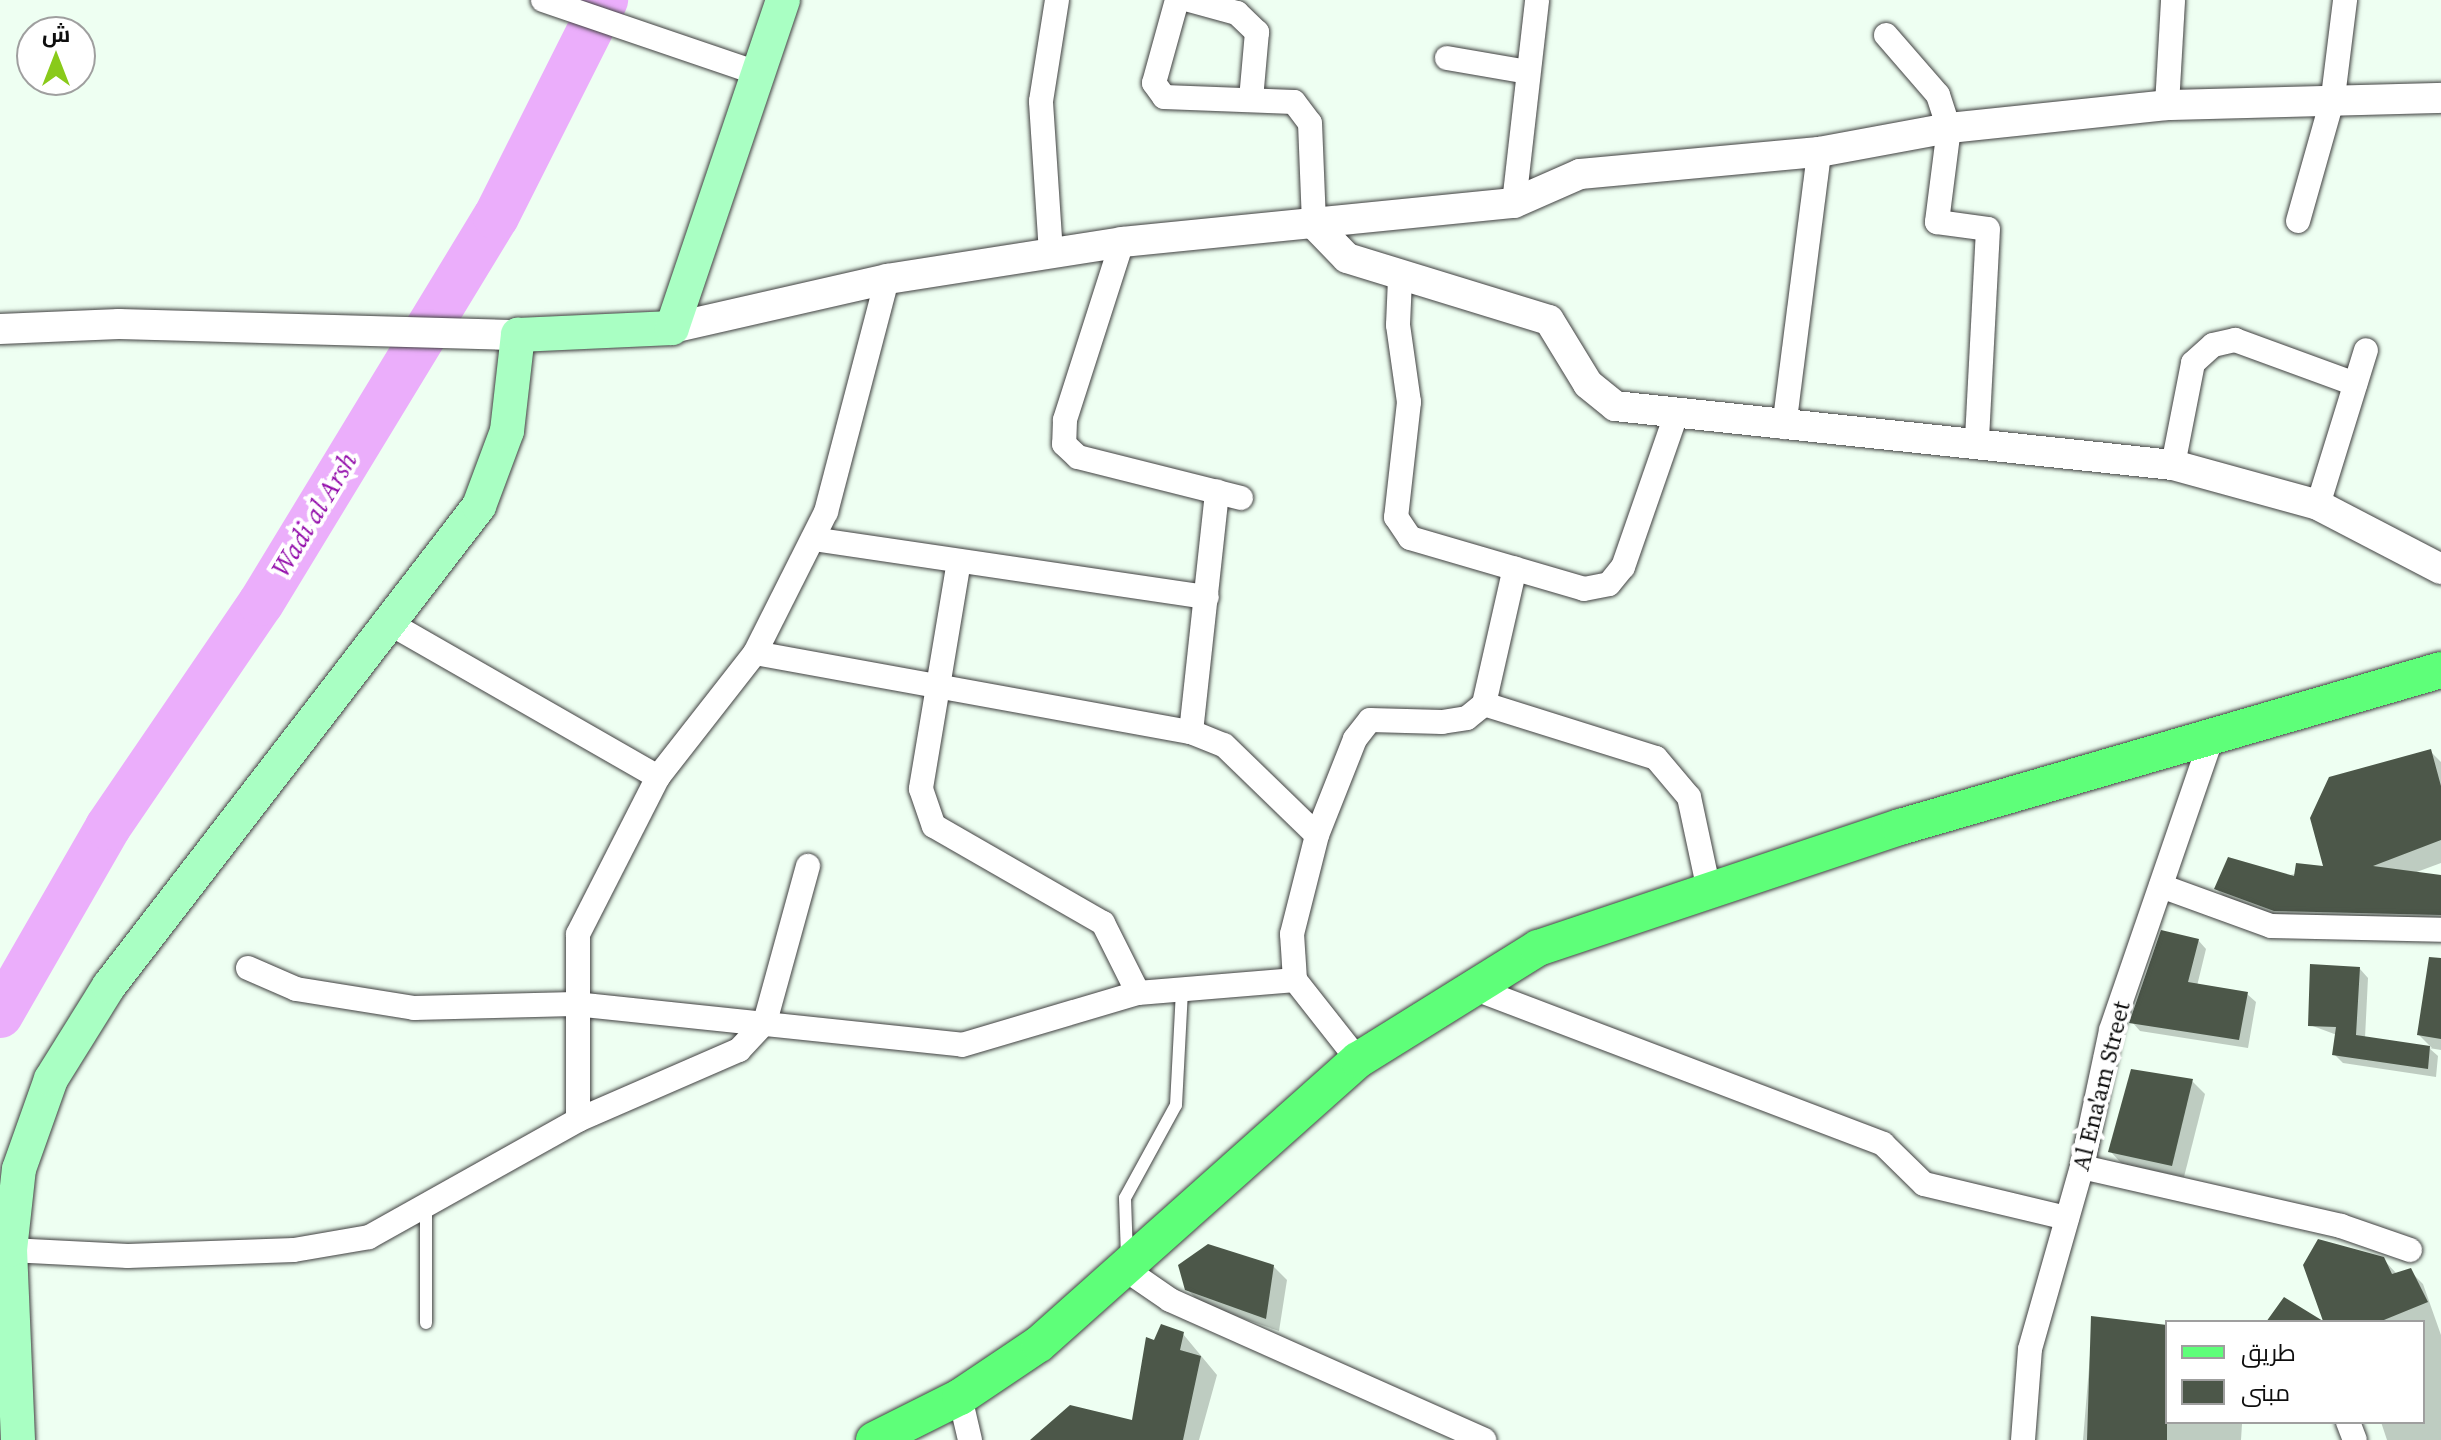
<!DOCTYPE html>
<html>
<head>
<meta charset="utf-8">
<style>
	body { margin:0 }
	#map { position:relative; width:2441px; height:1440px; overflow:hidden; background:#eefff2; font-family:"Source Serif 4",Cairo,serif }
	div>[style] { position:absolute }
	.shadow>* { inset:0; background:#0003 }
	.river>* { height:46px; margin:-23px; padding:0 23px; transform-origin:23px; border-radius:23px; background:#ebaefb }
	.building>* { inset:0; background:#4c5749 }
	.roads { filter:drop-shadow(0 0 2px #414141) drop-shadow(0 0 2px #414141) }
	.service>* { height:12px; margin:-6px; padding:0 6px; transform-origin:6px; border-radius:6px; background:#fff }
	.minor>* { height:24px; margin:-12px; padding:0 12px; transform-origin:12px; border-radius:12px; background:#fff }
	.tertiary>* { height:30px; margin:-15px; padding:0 15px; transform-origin:15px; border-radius:15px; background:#fff }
	.secondary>* { height:34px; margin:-17px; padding:0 17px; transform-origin:17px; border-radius:17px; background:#a9ffc3 }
	.primary>* { height:36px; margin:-18px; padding:0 18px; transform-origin:18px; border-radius:18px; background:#5eff79 }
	span { translate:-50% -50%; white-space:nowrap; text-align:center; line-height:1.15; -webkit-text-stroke:8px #fff; paint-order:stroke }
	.street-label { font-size:24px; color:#0e0e0e }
	.water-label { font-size:26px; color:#920caa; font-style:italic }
	.legend { position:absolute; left:2165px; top:1320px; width:260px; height:104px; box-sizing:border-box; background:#fff; border:2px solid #9f9f9f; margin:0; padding:10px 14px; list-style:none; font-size:24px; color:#0e0e0e }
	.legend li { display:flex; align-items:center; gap:16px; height:40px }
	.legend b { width:40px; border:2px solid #9f9f9f }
	.north { position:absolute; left:16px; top:16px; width:80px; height:80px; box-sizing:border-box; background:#fff; border:2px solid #9f9f9f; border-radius:50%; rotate:0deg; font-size:22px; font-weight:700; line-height:32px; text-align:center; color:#0e0e0e }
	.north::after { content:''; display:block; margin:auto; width:28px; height:36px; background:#89ca1a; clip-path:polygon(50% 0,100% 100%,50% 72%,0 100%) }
</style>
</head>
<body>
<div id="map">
	<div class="shadow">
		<i style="clip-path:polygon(2430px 751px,2441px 762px,2441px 863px,2414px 873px,2441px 877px,2441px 931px,2293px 927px,2234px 906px,2216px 889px,2326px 868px)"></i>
		<i style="clip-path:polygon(2198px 940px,2206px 949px,2197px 986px,2247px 994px,2256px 1002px,2248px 1048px,2140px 1031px,2132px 1022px)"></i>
		<i style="clip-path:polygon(2360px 969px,2368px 978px,2365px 1038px,2432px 1048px,2419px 1035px,2441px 971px,2441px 1050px,2429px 1048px,2438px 1056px,2436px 1077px,2343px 1063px,2334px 1054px,2337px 1035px,2310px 1025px)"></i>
		<i style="clip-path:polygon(2192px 1081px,2205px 1094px,2184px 1177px,2122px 1164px,2110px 1151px)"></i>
		<i style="clip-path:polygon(2383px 1259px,2397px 1274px,2410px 1271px,2423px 1284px,2441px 1335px,2441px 1440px,2387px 1440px,2381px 1422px,2423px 1422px,2423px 1322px,2325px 1322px)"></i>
		<i style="clip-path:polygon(1273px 1266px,1287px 1280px,1279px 1331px,1201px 1304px,1187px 1289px)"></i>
		<i style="clip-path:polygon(2093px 1319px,2167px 1327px,2167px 1422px,2250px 1422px,2242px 1424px,2241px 1440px,2083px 1440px)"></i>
		<i style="clip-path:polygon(1183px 1334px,1217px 1375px,1199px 1440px,1033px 1440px,1134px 1422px,1155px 1342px)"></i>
	</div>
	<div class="river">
		<i style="left:0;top:1015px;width:217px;rotate:-60.1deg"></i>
		<i style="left:108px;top:827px;width:271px;rotate:-55.7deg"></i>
		<i style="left:261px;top:603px;width:452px;rotate:-58.7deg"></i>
		<i style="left:496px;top:217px;width:243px;rotate:-63.3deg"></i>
	</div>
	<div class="building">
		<i style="clip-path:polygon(2431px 749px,2441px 786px,2441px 840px,2373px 866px,2441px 875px,2441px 915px,2274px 911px,2214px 889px,2228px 857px,2294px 876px,2296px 863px,2323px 866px,2310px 818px,2329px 777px)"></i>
		<i style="clip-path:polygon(2161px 930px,2199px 939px,2188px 982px,2248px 992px,2239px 1040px,2129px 1023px)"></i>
		<i style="clip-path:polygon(2429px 957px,2441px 958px,2441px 1039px,2417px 1035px)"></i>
		<i style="clip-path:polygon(2310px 964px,2360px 967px,2356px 1035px,2430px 1046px,2428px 1069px,2332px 1055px,2336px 1027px,2308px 1026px)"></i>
		<i style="clip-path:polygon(2131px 1069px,2193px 1079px,2172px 1166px,2108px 1152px)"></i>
		<i style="clip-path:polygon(2318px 1239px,2384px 1257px,2392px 1274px,2411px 1268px,2428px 1302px,2379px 1322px,2266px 1322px,2284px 1297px,2323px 1321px,2303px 1265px)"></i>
		<i style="clip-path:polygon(1208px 1244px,1274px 1265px,1266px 1319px,1185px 1290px,1178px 1265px)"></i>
		<i style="clip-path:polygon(2091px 1316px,2167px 1325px,2167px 1440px,2087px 1440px)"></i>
		<i style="clip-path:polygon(1161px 1324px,1184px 1332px,1180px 1350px,1201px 1356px,1183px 1440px,1030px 1440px,1070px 1405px,1132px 1420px,1146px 1337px,1154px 1340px)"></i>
	</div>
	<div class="roads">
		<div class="service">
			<i style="left:1127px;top:1256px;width:58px;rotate:-92deg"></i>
			<i style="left:1125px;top:1198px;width:106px;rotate:-61.3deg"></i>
			<i style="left:1176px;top:1105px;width:116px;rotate:-87deg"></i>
			<i style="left:426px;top:1323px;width:118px;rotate:-90deg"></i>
		</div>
		<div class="minor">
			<i style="left:543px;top:0;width:224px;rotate:18.8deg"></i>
			<i style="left:1177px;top:0;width:86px;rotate:105.5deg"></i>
			<i style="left:1154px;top:83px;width:17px;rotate:54deg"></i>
			<i style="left:1164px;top:97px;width:130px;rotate:2.2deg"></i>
			<i style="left:1294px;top:102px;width:26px;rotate:53deg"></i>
			<i style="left:1310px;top:123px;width:101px;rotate:87.7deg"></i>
			<i style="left:1189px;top:0;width:50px;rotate:15.2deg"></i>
			<i style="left:1237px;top:13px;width:28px;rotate:44deg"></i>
			<i style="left:1257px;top:32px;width:67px;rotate:95.1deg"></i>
			<i style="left:1886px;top:35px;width:79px;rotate:49.1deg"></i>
			<i style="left:1938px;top:95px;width:35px;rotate:72deg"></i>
			<i style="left:1949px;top:128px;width:95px;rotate:97.3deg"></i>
			<i style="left:1937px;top:222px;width:51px;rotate:7.8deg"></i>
			<i style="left:1988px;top:229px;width:213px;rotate:93deg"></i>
			<i style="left:1447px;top:58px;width:82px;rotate:9.8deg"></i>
			<i style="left:2167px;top:105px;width:105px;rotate:-86.7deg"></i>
			<i style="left:1514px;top:203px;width:204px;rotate:-83.5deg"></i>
			<i style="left:2298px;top:221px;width:129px;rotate:-74.2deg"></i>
			<i style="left:2333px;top:97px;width:98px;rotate:-82.9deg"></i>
			<i style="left:1122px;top:242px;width:187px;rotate:107.8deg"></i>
			<i style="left:1065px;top:420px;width:24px;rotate:92deg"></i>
			<i style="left:1064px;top:444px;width:19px;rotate:43deg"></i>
			<i style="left:1078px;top:457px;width:168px;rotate:14.1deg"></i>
			<i style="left:1051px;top:253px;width:152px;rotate:-93.8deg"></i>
			<i style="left:1041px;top:101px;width:102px;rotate:-81deg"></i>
			<i style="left:1400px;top:279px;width:46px;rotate:92.5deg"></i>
			<i style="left:1398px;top:325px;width:78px;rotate:81.9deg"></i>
			<i style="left:1409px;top:402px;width:116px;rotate:96.4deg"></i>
			<i style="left:1396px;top:517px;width:25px;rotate:56deg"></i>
			<i style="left:1410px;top:538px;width:181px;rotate:16.3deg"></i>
			<i style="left:1584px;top:589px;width:25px;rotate:-11deg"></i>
			<i style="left:1609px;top:584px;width:22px;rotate:-51deg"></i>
			<i style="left:1623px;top:567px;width:161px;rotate:-70.8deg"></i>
			<i style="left:1784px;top:427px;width:277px;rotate:-82.7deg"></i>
			<i style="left:2173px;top:465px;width:104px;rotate:-78.9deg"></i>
			<i style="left:2193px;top:363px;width:27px;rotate:-42deg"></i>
			<i style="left:2213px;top:345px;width:23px;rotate:-13deg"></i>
			<i style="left:2235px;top:340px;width:128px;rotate:20.1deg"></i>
			<i style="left:2318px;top:505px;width:162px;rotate:-72.8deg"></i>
			<i style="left:813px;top:539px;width:398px;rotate:8.4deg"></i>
			<i style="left:959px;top:561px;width:231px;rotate:99.5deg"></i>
			<i style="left:921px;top:789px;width:39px;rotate:71deg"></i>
			<i style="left:934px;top:826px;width:195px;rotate:29.9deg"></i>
			<i style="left:1103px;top:923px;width:78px;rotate:63.4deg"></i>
			<i style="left:1138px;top:993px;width:158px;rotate:-4.7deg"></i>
			<i style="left:391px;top:624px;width:308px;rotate:29.8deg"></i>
			<i style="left:658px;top:777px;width:157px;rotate:-52deg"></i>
			<i style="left:755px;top:653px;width:158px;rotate:-63.3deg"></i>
			<i style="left:826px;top:512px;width:241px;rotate:-75.3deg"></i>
			<i style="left:755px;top:653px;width:443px;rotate:10.3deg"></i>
			<i style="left:1191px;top:732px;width:35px;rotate:22deg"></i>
			<i style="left:1224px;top:745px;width:129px;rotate:44.1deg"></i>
			<i style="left:1484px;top:704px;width:180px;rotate:17.4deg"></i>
			<i style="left:1656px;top:758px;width:51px;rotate:49.8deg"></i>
			<i style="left:1689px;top:797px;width:91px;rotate:77.9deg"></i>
			<i style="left:1191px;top:732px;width:242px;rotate:-83.8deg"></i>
			<i style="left:2161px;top:886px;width:117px;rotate:20deg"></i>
			<i style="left:2271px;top:926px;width:170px;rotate:1.3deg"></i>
			<i style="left:248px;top:968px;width:52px;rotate:23.6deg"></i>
			<i style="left:296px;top:989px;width:120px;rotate:9.1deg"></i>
			<i style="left:414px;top:1008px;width:161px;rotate:-1.4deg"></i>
			<i style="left:575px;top:1004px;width:389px;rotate:6deg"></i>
			<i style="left:962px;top:1045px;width:184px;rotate:-16.5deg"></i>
			<i style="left:1468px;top:986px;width:444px;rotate:20.8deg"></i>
			<i style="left:1883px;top:1144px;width:57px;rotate:44.3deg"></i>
			<i style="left:1924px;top:1184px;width:147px;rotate:13.4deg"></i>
			<i style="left:1358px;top:1060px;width:102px;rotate:-128.2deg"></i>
			<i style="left:1295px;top:980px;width:46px;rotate:-93.7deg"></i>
			<i style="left:1292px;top:934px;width:102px;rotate:-75.8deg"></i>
			<i style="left:1317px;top:835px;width:103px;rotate:-68.4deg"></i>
			<i style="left:1355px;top:739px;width:24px;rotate:-52deg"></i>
			<i style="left:1370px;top:720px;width:72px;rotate:1.6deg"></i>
			<i style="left:1442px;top:722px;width:25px;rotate:-9deg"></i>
			<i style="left:1467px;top:718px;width:22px;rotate:-39deg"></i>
			<i style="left:1484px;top:704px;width:139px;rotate:-77.2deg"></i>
			<i style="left:578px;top:1120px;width:186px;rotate:-90deg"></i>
			<i style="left:578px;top:934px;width:176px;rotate:-63deg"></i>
			<i style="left:2082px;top:1167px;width:266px;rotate:12.8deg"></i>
			<i style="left:2341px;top:1226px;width:73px;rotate:19.2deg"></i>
			<i style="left:10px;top:1250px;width:118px;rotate:2.9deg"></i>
			<i style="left:128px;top:1256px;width:166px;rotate:-2.1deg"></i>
			<i style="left:294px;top:1250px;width:76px;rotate:-9.8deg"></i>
			<i style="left:369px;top:1237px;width:240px;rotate:-29.2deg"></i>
			<i style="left:578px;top:1120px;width:176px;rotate:-23.5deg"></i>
			<i style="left:739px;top:1050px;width:38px;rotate:-47deg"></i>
			<i style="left:765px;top:1022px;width:162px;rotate:-74.6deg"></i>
			<i style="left:1128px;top:1271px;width:51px;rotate:34.6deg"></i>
			<i style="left:1170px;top:1300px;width:344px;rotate:24deg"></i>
			<i style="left:960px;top:1397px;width:44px;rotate:76.9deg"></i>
			<i style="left:2348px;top:1422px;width:19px;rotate:69deg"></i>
			<i style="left:2023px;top:1440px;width:91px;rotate:-85.6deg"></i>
			<i style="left:2030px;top:1349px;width:189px;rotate:-74.1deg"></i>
			<i style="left:2082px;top:1167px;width:140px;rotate:-78deg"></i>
			<i style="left:2111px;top:1030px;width:308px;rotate:-71deg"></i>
		</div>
		<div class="tertiary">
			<i style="left:1314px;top:224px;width:47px;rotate:45.9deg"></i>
			<i style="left:1347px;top:258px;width:211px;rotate:17.1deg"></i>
			<i style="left:1549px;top:320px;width:75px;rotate:58.6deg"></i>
			<i style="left:1588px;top:384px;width:35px;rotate:39deg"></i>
			<i style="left:1615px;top:406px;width:561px;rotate:6.04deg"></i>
			<i style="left:2173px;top:465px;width:150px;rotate:15.4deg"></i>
			<i style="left:2318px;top:505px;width:139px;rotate:27.5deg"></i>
			<i style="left:672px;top:328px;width:221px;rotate:-12.8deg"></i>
			<i style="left:887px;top:279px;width:238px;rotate:-8.9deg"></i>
			<i style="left:1122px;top:242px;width:394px;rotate:-5.7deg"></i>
			<i style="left:1514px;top:203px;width:72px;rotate:-23.7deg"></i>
			<i style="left:1580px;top:174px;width:240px;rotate:-5.3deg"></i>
			<i style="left:1819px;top:152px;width:132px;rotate:-10.5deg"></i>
			<i style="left:1949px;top:128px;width:219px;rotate:-6deg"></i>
			<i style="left:2167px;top:105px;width:274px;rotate:-1.5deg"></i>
			<i style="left:0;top:329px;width:119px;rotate:-2.4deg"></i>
			<i style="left:119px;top:324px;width:399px;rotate:1.6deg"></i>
		</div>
		<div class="secondary">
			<i style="left:18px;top:1440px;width:190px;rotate:-92.4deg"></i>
			<i style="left:10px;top:1250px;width:81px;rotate:-83.7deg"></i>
			<i style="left:19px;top:1169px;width:96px;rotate:-70.4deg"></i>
			<i style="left:51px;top:1079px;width:110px;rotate:-58.1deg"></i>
			<i style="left:109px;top:986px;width:606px;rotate:-52.37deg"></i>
			<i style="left:479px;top:506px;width:80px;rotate:-69.5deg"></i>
			<i style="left:507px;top:431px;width:97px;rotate:-83.5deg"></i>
			<i style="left:518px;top:335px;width:154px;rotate:-2.6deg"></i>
			<i style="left:672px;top:328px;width:346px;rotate:-71.3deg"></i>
		</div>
		<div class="primary">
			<i style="left:874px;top:1440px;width:96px;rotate:-26.6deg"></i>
			<i style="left:960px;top:1397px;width:95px;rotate:-33.9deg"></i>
			<i style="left:1039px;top:1344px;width:427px;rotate:-41.7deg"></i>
			<i style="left:1358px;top:1060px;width:212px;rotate:-31.9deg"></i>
			<i style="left:1538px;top:948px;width:382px;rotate:-18.5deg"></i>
			<i style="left:1900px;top:827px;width:563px;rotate:-16.18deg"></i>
		</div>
	</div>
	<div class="street-label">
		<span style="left:2101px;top:1086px;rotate:-76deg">Al Ena'am Street</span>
	</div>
	<div class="water-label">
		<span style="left:315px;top:515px;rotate:-59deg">Wadi al Arsh</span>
	</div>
	<ul class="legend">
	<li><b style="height:10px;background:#5eff79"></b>طريق</li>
	<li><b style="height:22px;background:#4c5749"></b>مبنى</li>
	</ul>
	<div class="north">ش</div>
</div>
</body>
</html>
